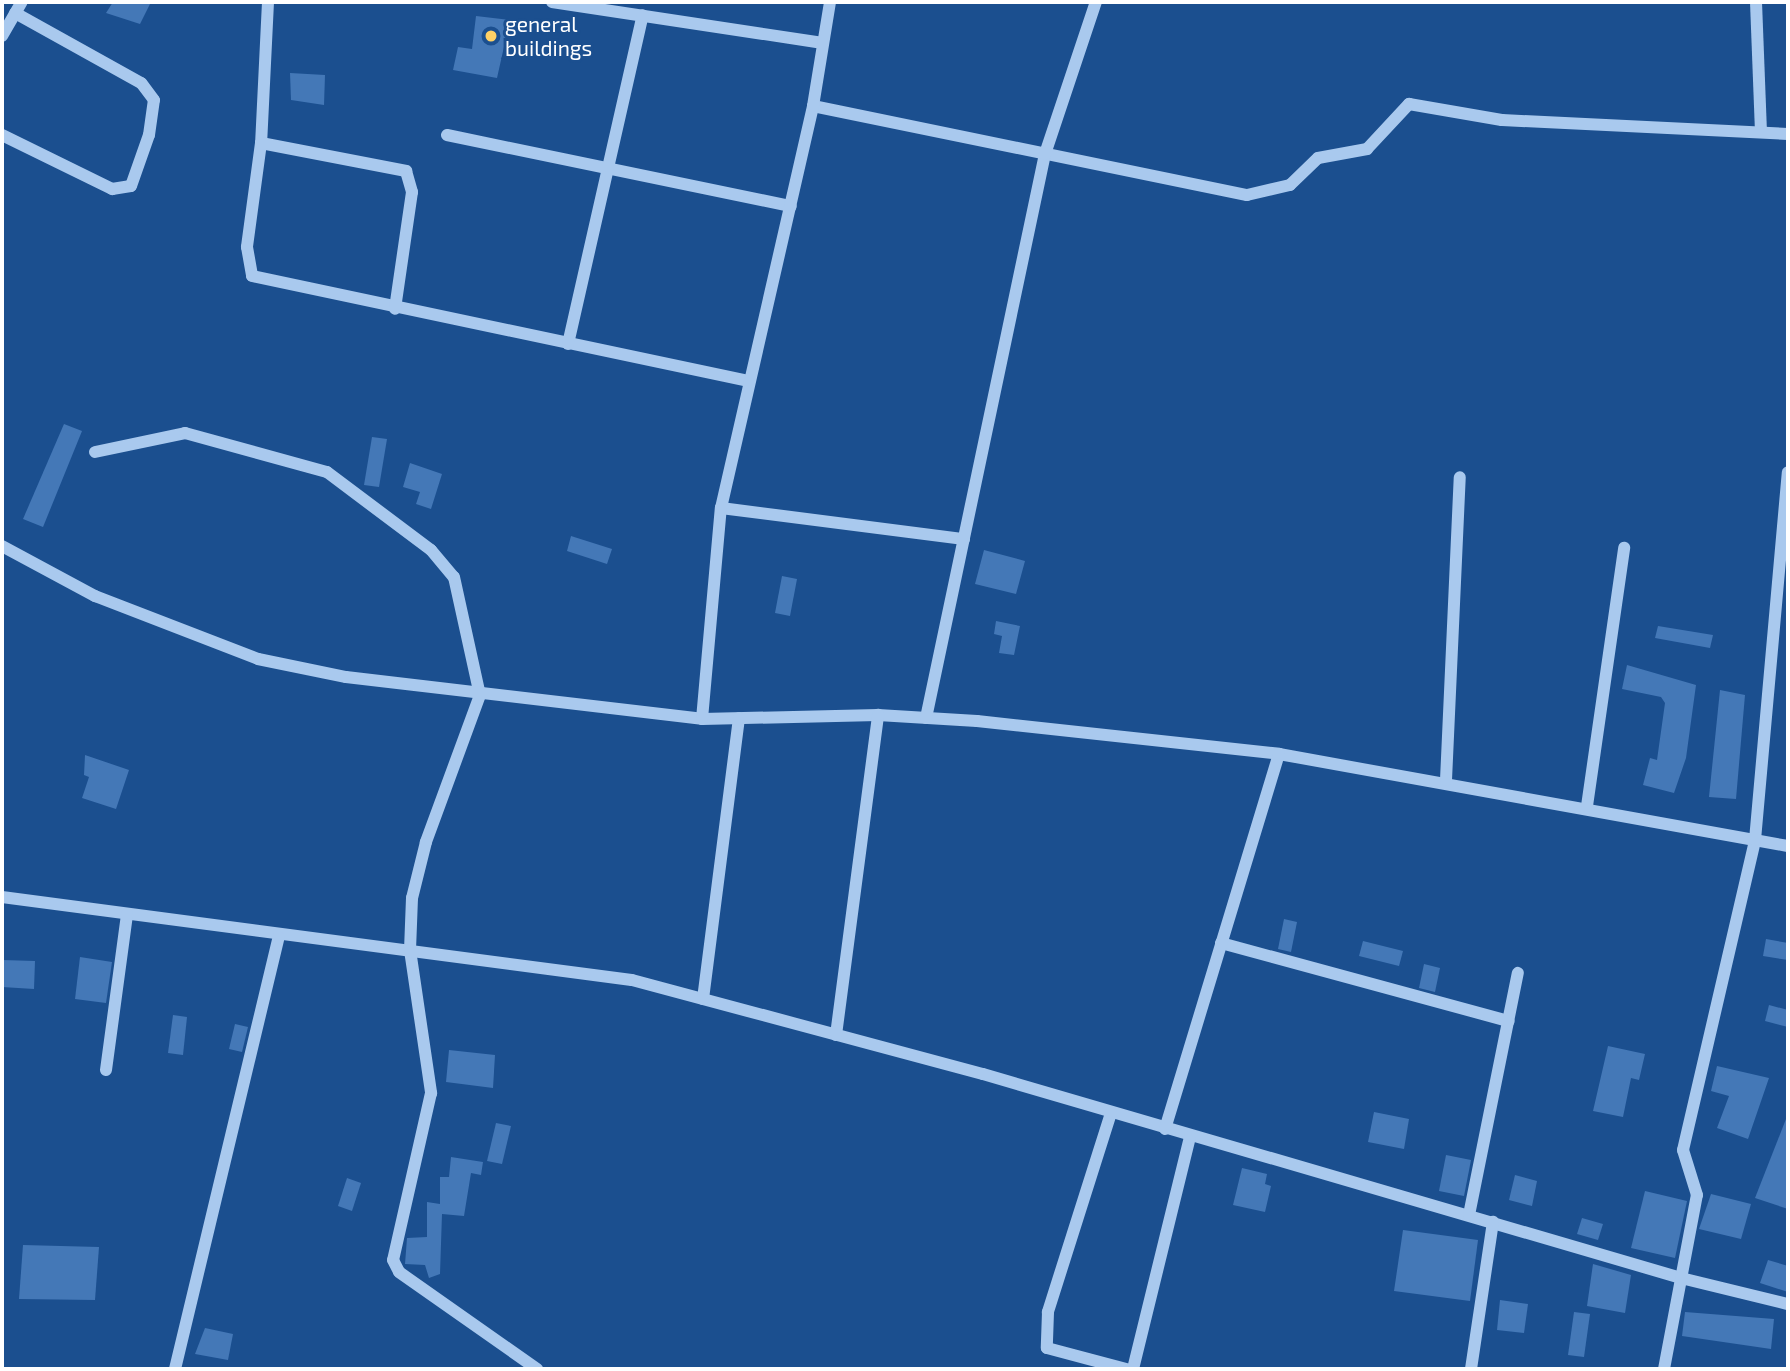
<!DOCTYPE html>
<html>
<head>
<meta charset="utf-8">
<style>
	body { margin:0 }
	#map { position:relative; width:1790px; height:1371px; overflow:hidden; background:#1b4f8f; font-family:"Exo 2",sans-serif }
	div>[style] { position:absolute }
	.building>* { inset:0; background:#4478b7 }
	.minor>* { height:12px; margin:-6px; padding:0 6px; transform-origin:6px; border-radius:6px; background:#a9c9ee }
	.dots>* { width:19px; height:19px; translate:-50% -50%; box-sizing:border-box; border:4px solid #1b4f8f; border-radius:50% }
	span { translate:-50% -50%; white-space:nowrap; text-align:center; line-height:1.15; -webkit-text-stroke:6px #1b4f8f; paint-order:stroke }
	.poi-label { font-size:21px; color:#fff }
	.left { translate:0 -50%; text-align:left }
	.frame { position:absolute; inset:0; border:4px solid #fff; pointer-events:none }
</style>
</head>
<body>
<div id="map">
	<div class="building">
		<i style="clip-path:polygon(113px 2px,151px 2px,140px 24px,106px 13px)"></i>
		<i style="clip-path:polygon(476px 16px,510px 20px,497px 78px,453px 70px,458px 47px,472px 49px)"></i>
		<i style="clip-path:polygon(290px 73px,325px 75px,324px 105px,291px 100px)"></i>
		<i style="clip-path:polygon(64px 424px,82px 431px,43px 527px,23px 519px)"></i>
		<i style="clip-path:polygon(372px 437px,387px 439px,379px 487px,364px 485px)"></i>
		<i style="clip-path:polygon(410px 463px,442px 474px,431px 509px,416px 504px,420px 492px,403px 487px)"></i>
		<i style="clip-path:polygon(571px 536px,612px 549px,607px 564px,567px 551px)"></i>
		<i style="clip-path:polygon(984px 550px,1025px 561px,1016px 594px,975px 584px)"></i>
		<i style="clip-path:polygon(782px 576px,797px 579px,790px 616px,775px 613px)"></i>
		<i style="clip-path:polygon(996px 621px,1020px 626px,1014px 655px,999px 653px,1002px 636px,994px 634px)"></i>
		<i style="clip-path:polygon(1658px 626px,1713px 635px,1710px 648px,1655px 638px)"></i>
		<i style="clip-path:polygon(1627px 665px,1696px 685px,1686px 758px,1674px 793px,1643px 785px,1650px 758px,1657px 760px,1665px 703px,1661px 697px,1622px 689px)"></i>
		<i style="clip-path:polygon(1720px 690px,1745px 695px,1736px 799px,1709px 797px)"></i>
		<i style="clip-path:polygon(85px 755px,129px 770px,116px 809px,82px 798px,89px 777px,84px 775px)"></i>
		<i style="clip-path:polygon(1284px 919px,1297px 922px,1291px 952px,1278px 949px)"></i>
		<i style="clip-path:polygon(1766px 939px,1788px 943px,1788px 960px,1763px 956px)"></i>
		<i style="clip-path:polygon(1363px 941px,1403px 951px,1399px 966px,1359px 956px)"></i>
		<i style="clip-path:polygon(80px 957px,112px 962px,106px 1003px,75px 999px)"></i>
		<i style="clip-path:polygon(2px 960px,35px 961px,34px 989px,2px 987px)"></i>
		<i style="clip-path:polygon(1424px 964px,1440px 968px,1435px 992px,1419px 988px)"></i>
		<i style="clip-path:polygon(1769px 1005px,1788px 1010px,1788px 1027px,1765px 1021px)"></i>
		<i style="clip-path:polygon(173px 1015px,187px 1017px,183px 1055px,168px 1053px)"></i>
		<i style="clip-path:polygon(235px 1024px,248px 1027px,242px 1052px,229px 1049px)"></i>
		<i style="clip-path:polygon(1608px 1046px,1645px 1054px,1639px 1080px,1631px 1078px,1623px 1117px,1593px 1111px)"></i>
		<i style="clip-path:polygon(449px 1050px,495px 1055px,493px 1088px,446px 1082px)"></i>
		<i style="clip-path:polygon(1717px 1066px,1769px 1078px,1748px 1139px,1717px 1128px,1729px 1096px,1711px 1091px)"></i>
		<i style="clip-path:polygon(1374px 1112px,1409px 1119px,1404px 1149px,1368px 1142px)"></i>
		<i style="clip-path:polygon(1786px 1119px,1788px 1120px,1788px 1209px,1755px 1198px)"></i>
		<i style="clip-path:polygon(496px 1123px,511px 1126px,502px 1164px,487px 1161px)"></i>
		<i style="clip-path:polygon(1446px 1155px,1471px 1160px,1464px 1196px,1439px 1191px)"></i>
		<i style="clip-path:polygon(451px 1157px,483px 1162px,481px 1175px,471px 1173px,464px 1216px,442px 1214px,440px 1274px,429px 1278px,425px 1265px,405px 1264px,407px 1238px,427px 1237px,427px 1202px,440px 1204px,440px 1177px,449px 1177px)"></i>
		<i style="clip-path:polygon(1242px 1168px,1267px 1174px,1265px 1184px,1271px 1186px,1265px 1212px,1233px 1205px)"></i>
		<i style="clip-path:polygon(1515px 1175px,1537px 1181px,1532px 1206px,1509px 1200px)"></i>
		<i style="clip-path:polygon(347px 1178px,361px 1183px,352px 1211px,338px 1206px)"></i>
		<i style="clip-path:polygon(1645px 1191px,1687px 1201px,1675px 1258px,1631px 1248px)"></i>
		<i style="clip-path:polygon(1711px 1194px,1751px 1204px,1741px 1239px,1699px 1229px)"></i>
		<i style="clip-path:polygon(1582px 1218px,1603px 1224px,1598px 1240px,1577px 1234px)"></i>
		<i style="clip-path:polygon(1403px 1230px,1478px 1240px,1470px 1301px,1394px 1291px)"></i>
		<i style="clip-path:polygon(23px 1245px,99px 1247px,95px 1300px,19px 1299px)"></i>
		<i style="clip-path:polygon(1768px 1260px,1788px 1266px,1788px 1292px,1760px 1283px)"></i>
		<i style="clip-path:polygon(1593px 1264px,1631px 1275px,1625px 1313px,1587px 1306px)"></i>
		<i style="clip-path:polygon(1500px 1300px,1528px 1304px,1524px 1333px,1497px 1330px)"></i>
		<i style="clip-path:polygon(1574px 1312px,1590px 1314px,1584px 1357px,1568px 1355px)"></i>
		<i style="clip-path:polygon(1685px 1312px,1774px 1319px,1771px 1349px,1682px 1336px)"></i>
		<i style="clip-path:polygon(205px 1328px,233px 1334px,228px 1360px,195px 1354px)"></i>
	</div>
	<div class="minor">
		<i style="left:268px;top:2px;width:141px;rotate:92.8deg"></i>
		<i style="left:261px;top:143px;width:105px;rotate:97.7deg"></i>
		<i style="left:247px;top:247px;width:29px;rotate:80deg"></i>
		<i style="left:252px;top:276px;width:507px;rotate:11.95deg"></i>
		<i style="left:552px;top:2px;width:274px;rotate:8.6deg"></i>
		<i style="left:1756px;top:2px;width:130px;rotate:87.8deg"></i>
		<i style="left:2px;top:36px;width:39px;rotate:-60deg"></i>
		<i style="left:813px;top:106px;width:443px;rotate:11.6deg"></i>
		<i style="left:1247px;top:195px;width:44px;rotate:-13.1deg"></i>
		<i style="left:1290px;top:185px;width:39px;rotate:-44deg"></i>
		<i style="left:1318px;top:158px;width:50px;rotate:-10.4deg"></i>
		<i style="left:1367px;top:149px;width:62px;rotate:-47deg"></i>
		<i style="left:1409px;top:104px;width:94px;rotate:9.8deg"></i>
		<i style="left:1502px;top:120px;width:286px;rotate:2.8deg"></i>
		<i style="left:2px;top:135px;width:123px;rotate:26.1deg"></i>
		<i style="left:112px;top:189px;width:19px;rotate:-9deg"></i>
		<i style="left:131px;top:186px;width:54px;rotate:-70.6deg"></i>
		<i style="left:149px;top:135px;width:35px;rotate:-82deg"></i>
		<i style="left:154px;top:100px;width:21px;rotate:-127deg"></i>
		<i style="left:141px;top:83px;width:144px;rotate:-150.9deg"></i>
		<i style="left:447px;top:135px;width:351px;rotate:11.7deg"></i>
		<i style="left:261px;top:143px;width:148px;rotate:10.9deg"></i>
		<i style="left:406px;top:171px;width:22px;rotate:74deg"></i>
		<i style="left:412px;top:192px;width:118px;rotate:98.3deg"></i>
		<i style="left:568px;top:344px;width:337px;rotate:-77.2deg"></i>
		<i style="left:95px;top:452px;width:92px;rotate:-11.9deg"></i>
		<i style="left:185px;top:433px;width:147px;rotate:15.4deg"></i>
		<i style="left:327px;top:472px;width:130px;rotate:36.9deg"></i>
		<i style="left:431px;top:550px;width:35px;rotate:50deg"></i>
		<i style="left:454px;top:577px;width:121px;rotate:77.6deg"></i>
		<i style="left:480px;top:695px;width:157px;rotate:110.2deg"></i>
		<i style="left:426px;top:842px;width:58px;rotate:104deg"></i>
		<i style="left:412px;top:898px;width:52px;rotate:92.2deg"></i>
		<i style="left:410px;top:950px;width:145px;rotate:81.6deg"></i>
		<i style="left:431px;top:1093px;width:171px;rotate:102.8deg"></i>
		<i style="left:393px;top:1260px;width:13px;rotate:63deg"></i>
		<i style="left:399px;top:1272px;width:169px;rotate:35.1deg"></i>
		<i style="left:721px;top:508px;width:245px;rotate:7.3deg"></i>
		<i style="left:2px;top:546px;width:106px;rotate:28.3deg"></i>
		<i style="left:95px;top:596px;width:175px;rotate:21.1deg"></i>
		<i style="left:258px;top:659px;width:90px;rotate:11.6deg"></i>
		<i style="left:346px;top:677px;width:358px;rotate:6.7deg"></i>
		<i style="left:702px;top:719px;width:176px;rotate:-1.3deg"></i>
		<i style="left:878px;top:715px;width:99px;rotate:3.5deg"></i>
		<i style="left:977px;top:721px;width:304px;rotate:6.2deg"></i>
		<i style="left:1279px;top:754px;width:517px;rotate:10.25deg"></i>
		<i style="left:926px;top:718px;width:576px;rotate:-78.09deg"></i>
		<i style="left:1045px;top:154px;width:160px;rotate:-71.5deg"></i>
		<i style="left:702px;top:719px;width:212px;rotate:-84.9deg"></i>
		<i style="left:721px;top:508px;width:412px;rotate:-77.1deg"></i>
		<i style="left:813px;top:106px;width:105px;rotate:-80.7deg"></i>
		<i style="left:1446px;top:780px;width:303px;rotate:-87.4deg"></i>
		<i style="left:1587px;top:806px;width:261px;rotate:-81.8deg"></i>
		<i style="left:2px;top:897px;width:635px;rotate:7.51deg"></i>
		<i style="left:632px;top:980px;width:363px;rotate:15deg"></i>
		<i style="left:983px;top:1074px;width:727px;rotate:16.29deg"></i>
		<i style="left:1681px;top:1278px;width:110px;rotate:13.7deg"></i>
		<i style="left:1221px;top:943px;width:298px;rotate:15.2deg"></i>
		<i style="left:703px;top:999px;width:283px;rotate:-82.7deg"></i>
		<i style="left:836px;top:1035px;width:323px;rotate:-82.5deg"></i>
		<i style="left:106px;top:1070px;width:157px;rotate:-82.3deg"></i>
		<i style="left:1111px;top:1113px;width:209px;rotate:107.6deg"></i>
		<i style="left:1048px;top:1312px;width:36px;rotate:92deg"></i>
		<i style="left:1047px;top:1348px;width:82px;rotate:14.9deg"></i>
		<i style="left:1165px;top:1129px;width:392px;rotate:-73.1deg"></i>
		<i style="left:1469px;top:1215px;width:247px;rotate:-78.6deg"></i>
		<i style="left:175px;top:1369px;width:444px;rotate:-76.5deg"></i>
		<i style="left:1133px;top:1369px;width:239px;rotate:-76.2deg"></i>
		<i style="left:1471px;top:1369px;width:149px;rotate:-81.5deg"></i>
		<i style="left:1664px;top:1369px;width:177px;rotate:-79.3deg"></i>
		<i style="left:1697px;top:1195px;width:47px;rotate:-107.3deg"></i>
		<i style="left:1683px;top:1150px;width:318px;rotate:-76.9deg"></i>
		<i style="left:1755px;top:840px;width:369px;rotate:-84.9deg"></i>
	</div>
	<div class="dots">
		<i style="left:491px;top:36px;background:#ffd166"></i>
	</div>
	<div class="poi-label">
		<span class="left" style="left:505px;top:36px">general<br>buildings</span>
	</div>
	<div class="frame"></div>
</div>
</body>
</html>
